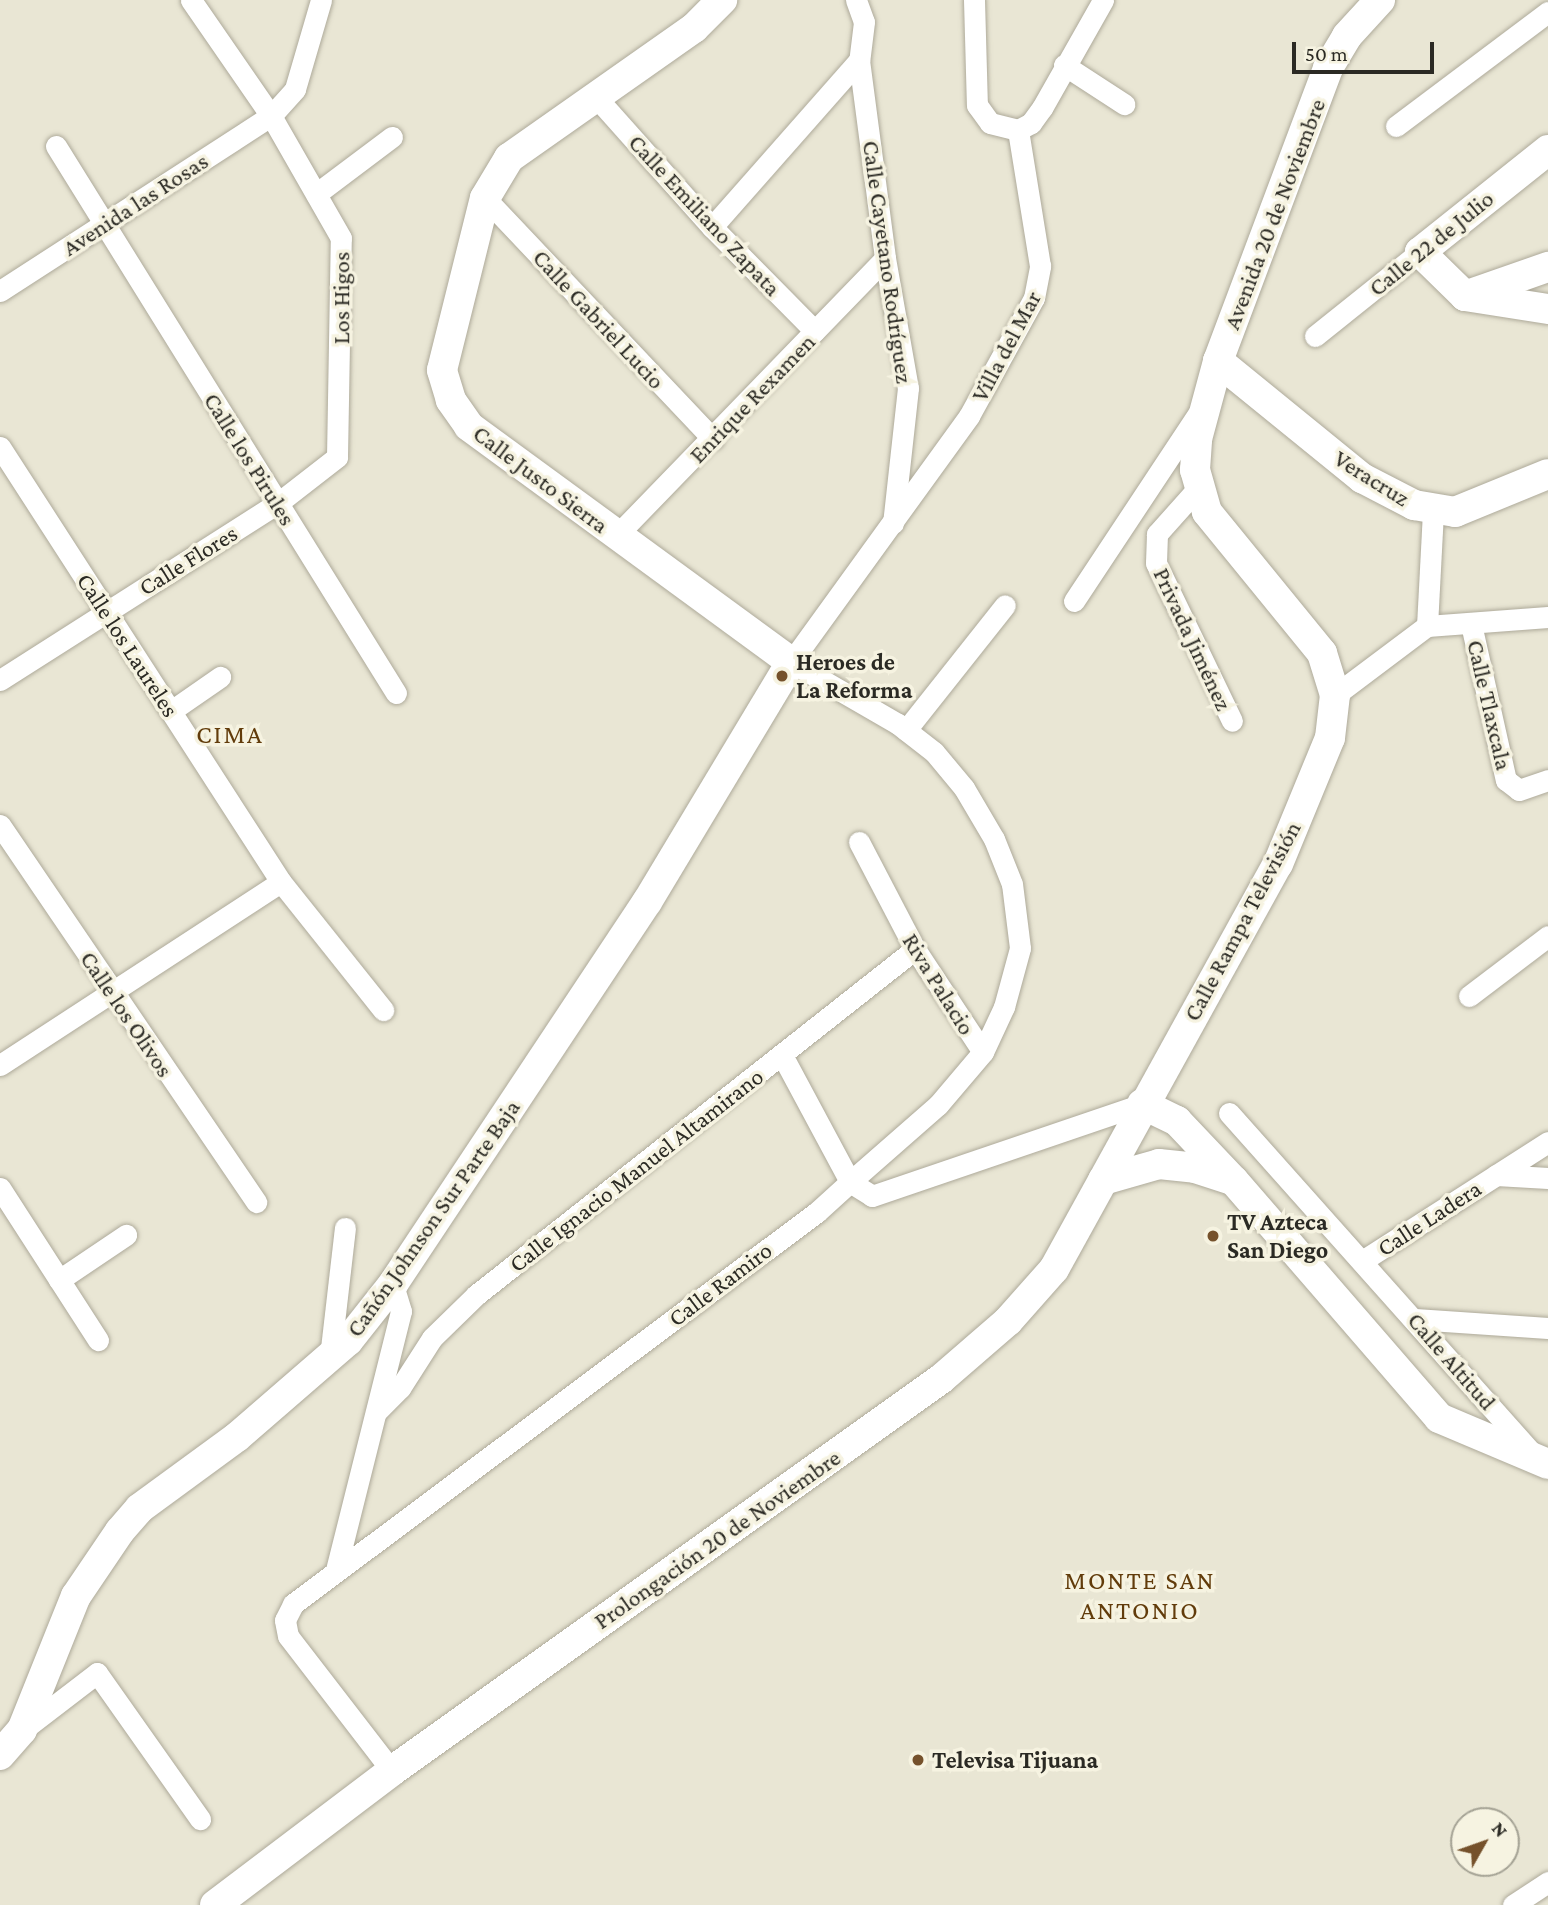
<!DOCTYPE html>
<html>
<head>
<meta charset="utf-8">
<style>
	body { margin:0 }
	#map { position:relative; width:1548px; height:1905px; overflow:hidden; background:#e9e6d4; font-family:"Crimson Pro",serif }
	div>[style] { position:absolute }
	.roads { filter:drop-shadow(0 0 2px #aeaa9a) drop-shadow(0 0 2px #aeaa9a) }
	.street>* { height:21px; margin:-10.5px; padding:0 10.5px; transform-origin:10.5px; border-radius:10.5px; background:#fff }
	.secondary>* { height:30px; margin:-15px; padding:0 15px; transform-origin:15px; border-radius:15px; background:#fff }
	.dots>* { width:19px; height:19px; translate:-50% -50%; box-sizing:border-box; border:4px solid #f6f3e1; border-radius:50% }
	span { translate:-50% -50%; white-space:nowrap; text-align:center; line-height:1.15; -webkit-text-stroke:7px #f6f3e1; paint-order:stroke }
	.street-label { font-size:24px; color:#2b2a24 }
	.poi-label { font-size:24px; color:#2b2a24; font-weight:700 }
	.left { translate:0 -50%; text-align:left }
	.neighbourhood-label { font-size:26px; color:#623c0b; letter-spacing:2px }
	.north { position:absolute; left:1450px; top:1807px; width:70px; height:70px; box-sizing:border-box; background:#f6f3e1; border:2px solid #a5a395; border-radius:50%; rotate:50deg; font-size:19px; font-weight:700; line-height:28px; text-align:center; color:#2b2a24 }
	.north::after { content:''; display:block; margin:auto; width:24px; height:32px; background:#75512b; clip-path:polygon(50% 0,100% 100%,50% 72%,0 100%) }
	.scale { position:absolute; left:1292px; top:42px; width:142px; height:32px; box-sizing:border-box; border:4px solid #2b2a24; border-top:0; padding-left:9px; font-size:21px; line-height:24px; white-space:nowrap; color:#2b2a24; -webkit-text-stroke:5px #f6f3e1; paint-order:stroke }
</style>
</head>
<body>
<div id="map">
	<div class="roads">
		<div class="street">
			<i style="left:856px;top:0;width:23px;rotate:70deg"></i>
			<i style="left:864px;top:22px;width:38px;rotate:97deg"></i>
			<i style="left:859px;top:60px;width:200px;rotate:82.5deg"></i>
			<i style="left:885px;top:258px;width:132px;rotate:80deg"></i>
			<i style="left:908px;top:388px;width:136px;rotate:96.3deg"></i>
			<i style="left:974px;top:0;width:105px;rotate:88.4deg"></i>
			<i style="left:977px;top:105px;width:22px;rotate:54deg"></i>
			<i style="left:990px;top:123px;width:29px;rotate:14deg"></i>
			<i style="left:1064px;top:65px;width:72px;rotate:33deg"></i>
			<i style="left:596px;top:97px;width:174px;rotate:48.3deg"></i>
			<i style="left:712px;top:227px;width:146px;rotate:45.3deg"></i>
			<i style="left:1396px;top:126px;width:190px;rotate:-36.9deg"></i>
			<i style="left:1018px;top:130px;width:15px;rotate:-28deg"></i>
			<i style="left:1031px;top:123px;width:19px;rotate:-54deg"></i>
			<i style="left:1042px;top:108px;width:124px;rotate:-60.5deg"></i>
			<i style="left:56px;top:146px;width:644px;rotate:58.14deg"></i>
			<i style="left:316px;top:194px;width:95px;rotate:-36.9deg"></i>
			<i style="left:485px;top:198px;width:332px;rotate:46.6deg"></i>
			<i style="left:712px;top:227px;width:222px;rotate:-48.6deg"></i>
			<i style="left:0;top:291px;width:323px;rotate:-32.9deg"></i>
			<i style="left:271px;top:116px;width:36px;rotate:-48deg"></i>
			<i style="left:295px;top:89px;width:93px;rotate:-73.7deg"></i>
			<i style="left:1315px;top:336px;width:134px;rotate:-38.7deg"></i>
			<i style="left:0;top:447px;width:518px;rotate:57.14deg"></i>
			<i style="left:281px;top:882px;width:164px;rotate:51.4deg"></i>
			<i style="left:1198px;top:488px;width:62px;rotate:131.7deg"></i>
			<i style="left:1157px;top:534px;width:29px;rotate:92deg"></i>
			<i style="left:1156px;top:563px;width:175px;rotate:64.3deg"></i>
			<i style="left:617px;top:535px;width:385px;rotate:-45.9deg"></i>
			<i style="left:1074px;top:601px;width:227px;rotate:-56.5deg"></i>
			<i style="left:1471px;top:624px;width:160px;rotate:77.4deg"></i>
			<i style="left:1506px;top:780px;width:16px;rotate:38deg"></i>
			<i style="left:1519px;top:790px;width:31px;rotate:-19deg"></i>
			<i style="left:1427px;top:626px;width:114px;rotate:-87deg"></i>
			<i style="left:0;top:680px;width:330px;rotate:-32.5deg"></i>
			<i style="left:278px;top:503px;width:75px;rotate:-37.9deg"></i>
			<i style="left:337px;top:457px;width:219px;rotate:-89deg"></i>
			<i style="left:341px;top:238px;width:141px;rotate:-119.8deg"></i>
			<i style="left:271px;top:116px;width:141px;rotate:-124.6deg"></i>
			<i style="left:1335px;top:695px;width:115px;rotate:-36.9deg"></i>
			<i style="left:1427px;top:626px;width:121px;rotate:-4.3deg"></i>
			<i style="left:171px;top:711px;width:60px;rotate:-34.8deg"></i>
			<i style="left:906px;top:730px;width:159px;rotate:-51.6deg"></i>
			<i style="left:0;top:825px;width:456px;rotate:55.8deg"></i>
			<i style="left:859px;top:842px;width:121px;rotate:62.4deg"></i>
			<i style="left:915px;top:949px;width:123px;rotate:56.6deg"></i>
			<i style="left:983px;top:1052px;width:50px;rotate:-65deg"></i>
			<i style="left:1004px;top:1007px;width:61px;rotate:-74.8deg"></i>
			<i style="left:1020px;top:948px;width:64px;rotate:-97.1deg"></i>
			<i style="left:1012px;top:884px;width:48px;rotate:-111.8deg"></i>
			<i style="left:994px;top:839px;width:59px;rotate:-120.5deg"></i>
			<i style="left:964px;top:788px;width:47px;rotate:-129.8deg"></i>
			<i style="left:934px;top:752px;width:46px;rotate:-142.1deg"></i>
			<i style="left:898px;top:724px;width:124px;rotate:-149.9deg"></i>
			<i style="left:791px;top:662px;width:304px;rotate:-54.1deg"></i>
			<i style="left:969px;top:416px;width:135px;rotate:-61.2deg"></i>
			<i style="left:1034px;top:298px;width:33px;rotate:-79deg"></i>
			<i style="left:1040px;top:266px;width:138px;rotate:-99.2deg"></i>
			<i style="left:1469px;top:996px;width:99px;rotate:-37.2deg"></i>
			<i style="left:782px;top:1055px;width:144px;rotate:61.8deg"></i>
			<i style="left:850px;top:1182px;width:117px;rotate:-41.2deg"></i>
			<i style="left:938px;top:1105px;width:70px;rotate:-49.7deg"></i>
			<i style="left:0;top:1065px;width:335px;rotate:-33.1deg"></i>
			<i style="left:1229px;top:1113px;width:460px;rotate:48.3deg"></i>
			<i style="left:1496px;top:1175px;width:52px;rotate:3.3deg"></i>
			<i style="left:0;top:1188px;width:181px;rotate:57.2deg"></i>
			<i style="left:1362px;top:1261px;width:221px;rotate:-32.6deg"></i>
			<i style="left:59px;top:1280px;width:81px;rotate:-33.9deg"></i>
			<i style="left:1415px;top:1319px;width:133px;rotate:3.9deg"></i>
			<i style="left:330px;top:1357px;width:130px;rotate:-83.4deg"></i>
			<i style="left:377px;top:1411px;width:33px;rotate:-45deg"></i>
			<i style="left:400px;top:1388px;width:59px;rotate:-57.4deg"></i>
			<i style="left:432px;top:1338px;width:62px;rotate:-44.3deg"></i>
			<i style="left:476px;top:1295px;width:559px;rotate:-38.24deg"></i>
			<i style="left:336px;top:1570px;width:267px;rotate:-75.9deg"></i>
			<i style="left:401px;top:1311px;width:28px;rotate:-107deg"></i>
			<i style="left:24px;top:1729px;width:92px;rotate:-37.5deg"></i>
			<i style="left:97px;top:1673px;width:179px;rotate:54.8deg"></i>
			<i style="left:392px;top:1771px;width:170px;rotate:-127.6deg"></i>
			<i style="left:288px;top:1636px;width:16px;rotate:-101deg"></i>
			<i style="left:285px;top:1620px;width:18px;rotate:-63deg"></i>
			<i style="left:293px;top:1604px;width:654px;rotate:-36.8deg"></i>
			<i style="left:817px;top:1212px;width:45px;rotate:-42.3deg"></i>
			<i style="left:850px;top:1182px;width:26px;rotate:32deg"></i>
			<i style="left:872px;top:1196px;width:285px;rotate:-18.8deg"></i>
			<i style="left:1513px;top:1905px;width:42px;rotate:-33.3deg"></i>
		</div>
		<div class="secondary">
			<i style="left:1548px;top:150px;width:164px;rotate:141.4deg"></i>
			<i style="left:1420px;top:252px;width:63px;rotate:44.4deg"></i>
			<i style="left:1465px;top:296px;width:84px;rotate:8.9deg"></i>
			<i style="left:1465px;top:296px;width:88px;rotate:-19.3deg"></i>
			<i style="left:1218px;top:361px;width:186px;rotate:39.1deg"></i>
			<i style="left:1362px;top:478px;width:59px;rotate:27.4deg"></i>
			<i style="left:1414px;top:505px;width:42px;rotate:9.7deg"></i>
			<i style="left:1455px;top:512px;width:100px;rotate:-22.2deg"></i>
			<i style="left:1142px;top:1104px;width:39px;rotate:26deg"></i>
			<i style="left:1177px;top:1121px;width:83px;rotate:46.5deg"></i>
			<i style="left:1234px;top:1181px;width:313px;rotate:49.1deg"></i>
			<i style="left:1439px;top:1418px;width:118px;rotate:22.9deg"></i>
			<i style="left:1103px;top:1180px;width:58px;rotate:-15.9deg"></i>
			<i style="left:1159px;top:1164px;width:36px;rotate:6deg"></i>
			<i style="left:1195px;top:1168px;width:38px;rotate:18deg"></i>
			<i style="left:0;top:1755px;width:33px;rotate:-49deg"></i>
			<i style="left:22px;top:1730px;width:144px;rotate:-68.1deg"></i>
			<i style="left:76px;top:1596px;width:78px;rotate:-55.9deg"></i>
			<i style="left:120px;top:1531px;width:30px;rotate:-49deg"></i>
			<i style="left:140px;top:1508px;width:120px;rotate:-36.2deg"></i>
			<i style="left:237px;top:1437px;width:147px;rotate:-40.9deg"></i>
			<i style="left:348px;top:1341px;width:73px;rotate:-51.7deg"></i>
			<i style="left:393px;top:1284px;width:459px;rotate:-56.4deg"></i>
			<i style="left:647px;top:902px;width:280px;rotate:-59deg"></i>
			<i style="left:791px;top:662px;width:399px;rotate:-143.8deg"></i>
			<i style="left:469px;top:426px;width:32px;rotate:-125deg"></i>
			<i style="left:451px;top:400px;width:31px;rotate:-107deg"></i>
			<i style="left:442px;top:370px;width:177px;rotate:-76deg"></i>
			<i style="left:485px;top:198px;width:47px;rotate:-59deg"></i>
			<i style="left:509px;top:158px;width:226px;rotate:-35.1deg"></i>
			<i style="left:694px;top:28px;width:40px;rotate:-45deg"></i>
			<i style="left:215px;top:1905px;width:222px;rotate:-37.1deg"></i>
			<i style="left:392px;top:1771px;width:675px;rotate:-35.53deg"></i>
			<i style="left:941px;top:1379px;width:89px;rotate:-40.9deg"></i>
			<i style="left:1008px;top:1321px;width:69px;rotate:-48.5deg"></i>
			<i style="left:1054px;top:1269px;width:463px;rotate:-61.1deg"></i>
			<i style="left:1278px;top:864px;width:136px;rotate:-67.6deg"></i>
			<i style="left:1330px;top:738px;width:43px;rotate:-83.4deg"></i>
			<i style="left:1335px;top:695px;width:44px;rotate:-107.2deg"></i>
			<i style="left:1322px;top:653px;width:182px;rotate:-129.2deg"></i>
			<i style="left:1207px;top:512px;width:44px;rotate:-105.9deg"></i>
			<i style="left:1195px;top:470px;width:31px;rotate:-86deg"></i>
			<i style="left:1197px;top:439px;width:81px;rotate:-74.9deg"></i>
			<i style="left:1218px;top:361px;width:313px;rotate:-69.4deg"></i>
			<i style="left:1328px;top:68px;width:37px;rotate:-59deg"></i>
			<i style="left:1347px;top:36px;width:49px;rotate:-47.5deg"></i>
		</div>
	</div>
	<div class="dots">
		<i style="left:782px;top:676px;background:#75512b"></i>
		<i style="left:1213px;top:1236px;background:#75512b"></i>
		<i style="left:918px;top:1760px;background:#75512b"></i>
	</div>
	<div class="street-label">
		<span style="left:135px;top:204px;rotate:-33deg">Avenida las Rosas</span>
		<span style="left:1274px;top:214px;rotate:-69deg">Avenida 20 de Noviembre</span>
		<span style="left:705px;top:215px;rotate:47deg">Calle Emiliano Zapata</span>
		<span style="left:1431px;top:243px;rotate:-39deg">Calle 22 de Julio</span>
		<span style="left:888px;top:262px;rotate:82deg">Calle Cayetano Rodríguez</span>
		<span style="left:341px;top:298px;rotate:-90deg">Los Higos</span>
		<span style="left:599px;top:319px;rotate:47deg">Calle Gabriel Lucio</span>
		<span style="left:1006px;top:346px;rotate:-62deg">Villa del Mar</span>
		<span style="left:752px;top:398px;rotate:-46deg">Enrique Rexamen</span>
		<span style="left:250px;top:459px;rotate:58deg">Calle los Pirules</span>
		<span style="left:1372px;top:478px;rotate:32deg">Veracruz</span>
		<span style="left:541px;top:479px;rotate:37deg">Calle Justo Sierra</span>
		<span style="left:188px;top:560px;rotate:-32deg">Calle Flores</span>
		<span style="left:1193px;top:639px;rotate:65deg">Privada Jiménez</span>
		<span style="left:128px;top:645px;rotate:57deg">Calle los Laureles</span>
		<span style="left:1490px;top:705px;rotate:77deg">Calle Tlaxcala</span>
		<span style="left:1242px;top:921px;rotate:-62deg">Calle Rampa Televisión</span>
		<span style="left:939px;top:984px;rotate:58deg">Riva Palacio</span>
		<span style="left:127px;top:1014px;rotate:56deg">Calle los Olivos</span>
		<span style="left:636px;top:1170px;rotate:-38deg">Calle Ignacio Manuel Altamirano</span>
		<span style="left:433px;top:1218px;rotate:-55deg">Cañón Johnson Sur Parte Baja</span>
		<span style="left:1429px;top:1218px;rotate:-33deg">Calle Ladera</span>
		<span style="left:720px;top:1284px;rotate:-37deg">Calle Ramiro</span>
		<span style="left:1452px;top:1361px;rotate:49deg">Calle Altitud</span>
		<span style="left:717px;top:1539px;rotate:-35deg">Prolongación 20 de Noviembre</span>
	</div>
	<div class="poi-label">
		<span class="left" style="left:796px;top:676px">Heroes de<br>La Reforma</span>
		<span class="left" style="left:1227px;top:1236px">TV Azteca<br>San Diego</span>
		<span class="left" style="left:932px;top:1760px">Televisa Tijuana</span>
	</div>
	<div class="neighbourhood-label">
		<span style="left:230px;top:735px">CIMA</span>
		<span style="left:1140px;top:1596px">MONTE SAN<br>ANTONIO</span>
	</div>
	<div class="north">N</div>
	<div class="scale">50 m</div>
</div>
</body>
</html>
